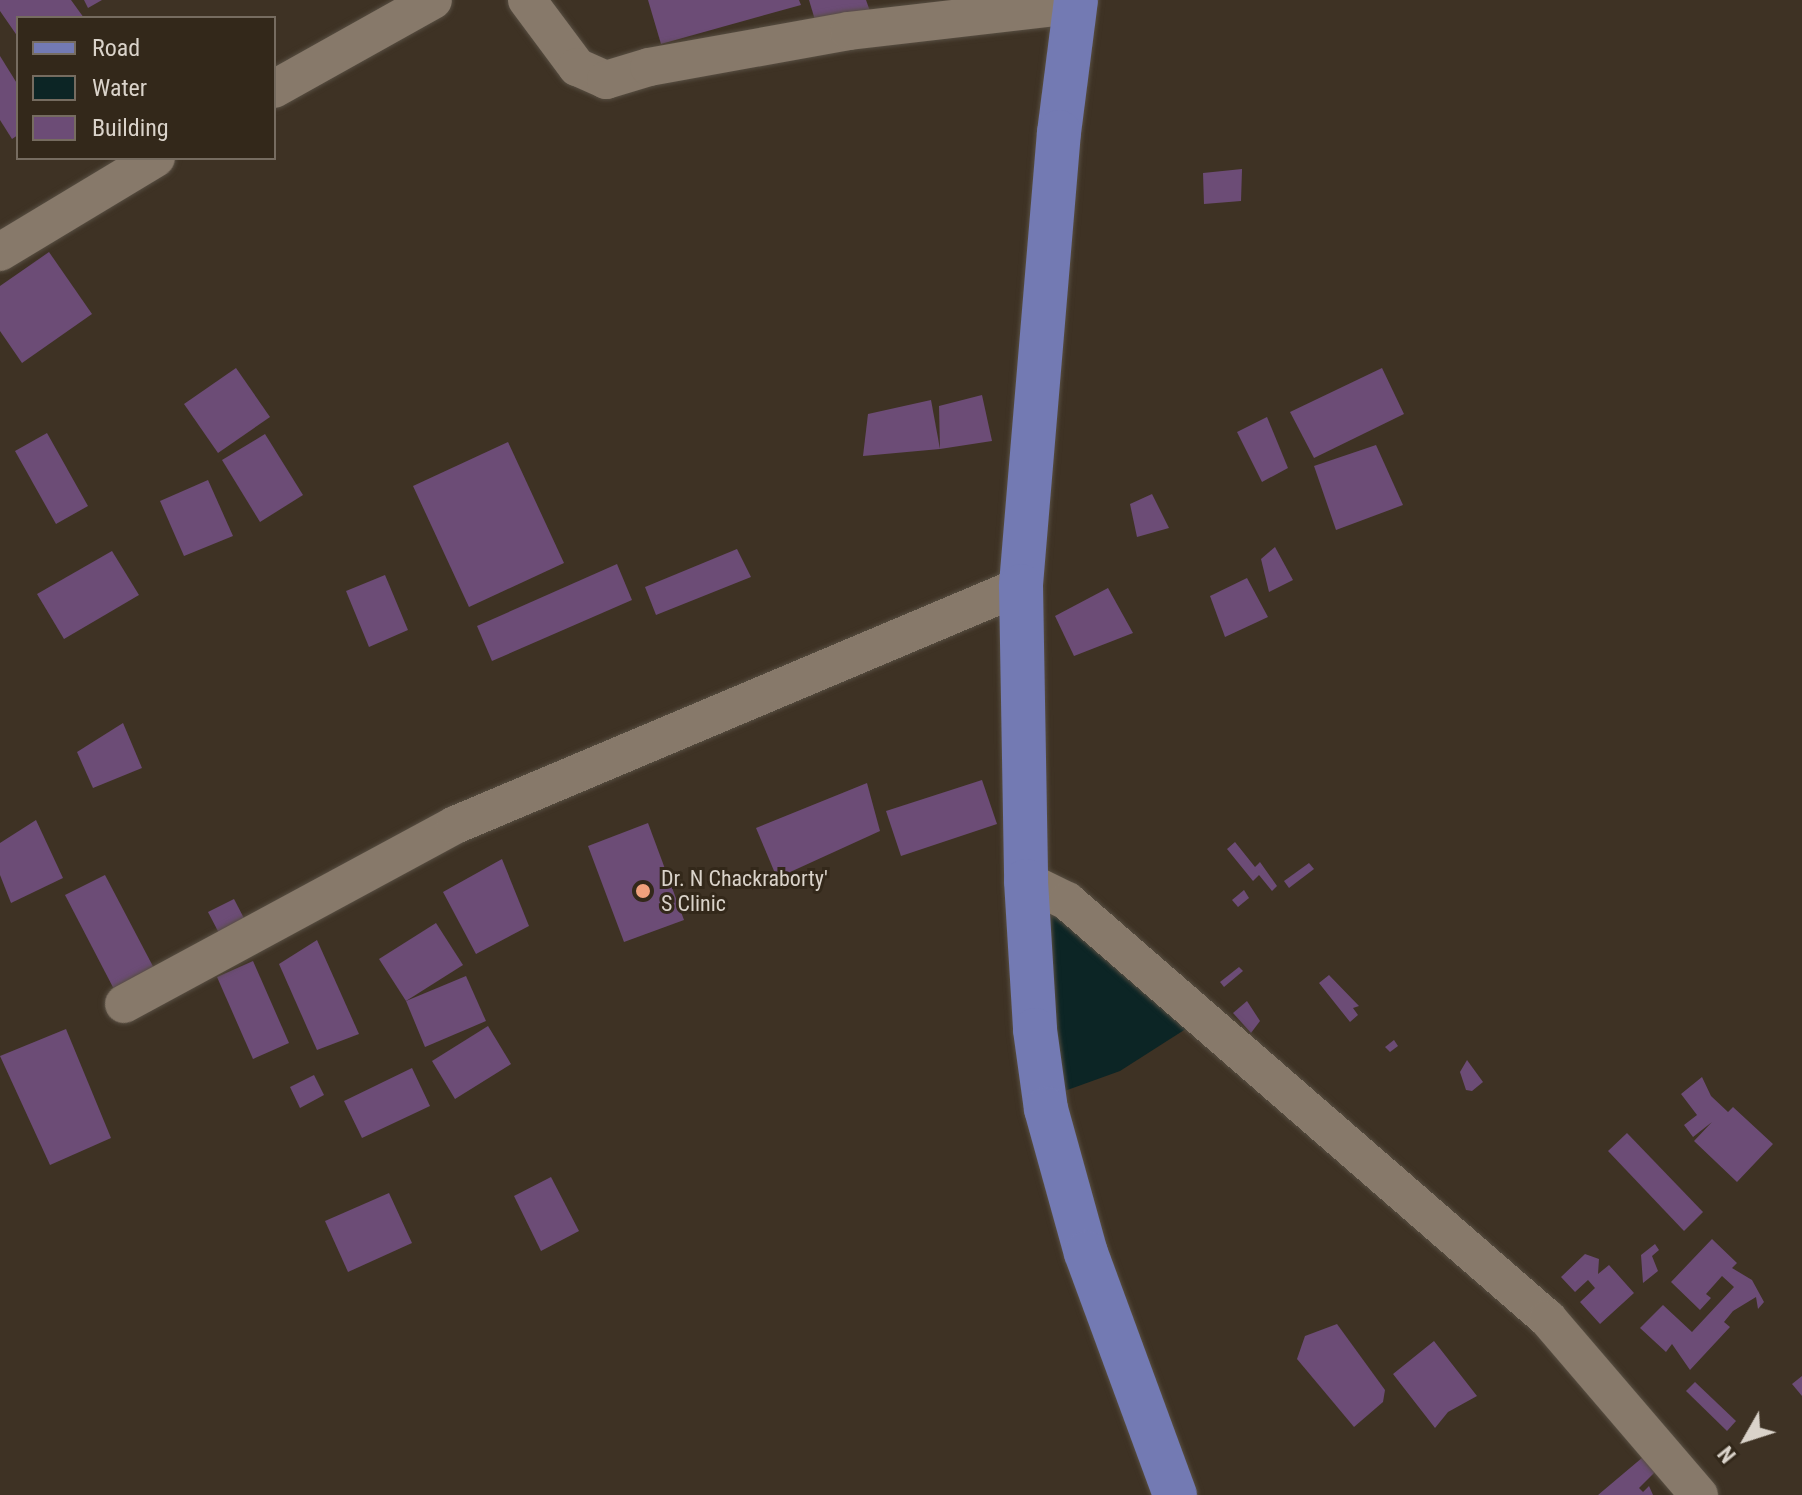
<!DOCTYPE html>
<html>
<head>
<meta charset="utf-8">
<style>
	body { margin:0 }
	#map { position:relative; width:1802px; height:1495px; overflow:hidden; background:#3e3224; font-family:"Roboto Condensed",sans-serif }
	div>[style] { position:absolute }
	.water>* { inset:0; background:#0c2525 }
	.building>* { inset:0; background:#6c4c76 }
	.roads { filter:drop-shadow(0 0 2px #574e42) drop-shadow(0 0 2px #574e42) }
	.minor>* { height:38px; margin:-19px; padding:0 19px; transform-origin:19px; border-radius:19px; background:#87796a }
	.major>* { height:44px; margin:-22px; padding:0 22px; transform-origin:22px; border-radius:22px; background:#737ab3 }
	.dots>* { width:22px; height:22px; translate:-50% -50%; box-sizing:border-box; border:4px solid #33281a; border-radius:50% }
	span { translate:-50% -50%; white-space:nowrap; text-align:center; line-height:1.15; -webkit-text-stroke:6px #33281a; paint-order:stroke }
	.poi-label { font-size:22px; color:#dad3ca }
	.left { translate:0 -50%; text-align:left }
	.legend { position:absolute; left:16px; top:16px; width:260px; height:144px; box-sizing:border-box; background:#33281a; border:2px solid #766c60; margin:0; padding:10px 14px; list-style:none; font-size:24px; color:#dad3ca }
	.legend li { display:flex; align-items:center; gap:16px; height:40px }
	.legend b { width:40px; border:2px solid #766c60 }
	.north { position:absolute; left:1706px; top:1399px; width:80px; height:80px; -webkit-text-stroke:6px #33281a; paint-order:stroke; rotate:231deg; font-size:22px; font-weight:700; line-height:32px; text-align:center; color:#dad3ca }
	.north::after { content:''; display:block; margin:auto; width:28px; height:36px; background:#dad3ca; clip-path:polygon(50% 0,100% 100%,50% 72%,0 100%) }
</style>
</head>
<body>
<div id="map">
	<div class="water">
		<i style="clip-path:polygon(1041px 902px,1192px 1025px,1120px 1071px,1059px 1093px)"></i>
	</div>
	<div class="building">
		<i style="clip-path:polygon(0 0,71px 0,84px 18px,18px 18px,18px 37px,0 11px)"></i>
		<i style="clip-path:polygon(84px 0,102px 0,88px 8px)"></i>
		<i style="clip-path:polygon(648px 0,799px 0,801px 5px,661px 44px)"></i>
		<i style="clip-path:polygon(809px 0,866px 0,871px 14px,818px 30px)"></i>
		<i style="clip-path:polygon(0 56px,18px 85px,18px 135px,12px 139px,0 120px)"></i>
		<i style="clip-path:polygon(1242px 169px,1241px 201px,1204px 204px,1203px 173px)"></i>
		<i style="clip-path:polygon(49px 252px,92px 314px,22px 363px,0 331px,0 286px)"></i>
		<i style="clip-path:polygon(236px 368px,270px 417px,218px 453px,184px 404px)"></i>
		<i style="clip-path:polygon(1382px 368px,1404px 414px,1314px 458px,1290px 412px)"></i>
		<i style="clip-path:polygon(982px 395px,992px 441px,940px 449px,939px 406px)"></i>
		<i style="clip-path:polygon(931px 400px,940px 449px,863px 456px,868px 414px)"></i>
		<i style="clip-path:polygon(1267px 417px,1288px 468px,1262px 482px,1237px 432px)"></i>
		<i style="clip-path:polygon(47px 433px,88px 506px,56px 524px,15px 451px)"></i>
		<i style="clip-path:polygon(265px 434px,303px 495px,260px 522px,222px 460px)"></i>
		<i style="clip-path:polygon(508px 442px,564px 563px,469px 607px,413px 486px)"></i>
		<i style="clip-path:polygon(1376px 445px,1403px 505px,1336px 530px,1314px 466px)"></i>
		<i style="clip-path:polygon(208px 480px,233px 536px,184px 556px,160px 501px)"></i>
		<i style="clip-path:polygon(1152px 494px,1169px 528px,1137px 537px,1130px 504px)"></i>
		<i style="clip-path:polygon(1275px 547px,1293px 580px,1269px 592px,1261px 559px)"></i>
		<i style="clip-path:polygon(737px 549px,751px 577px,656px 615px,645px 587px)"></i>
		<i style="clip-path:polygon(112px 551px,139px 595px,64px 639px,37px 594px)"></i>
		<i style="clip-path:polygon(617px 564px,632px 600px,492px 661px,477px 626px)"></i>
		<i style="clip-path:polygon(385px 575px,408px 630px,369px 647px,346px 591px)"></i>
		<i style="clip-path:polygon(1247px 578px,1268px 617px,1225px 637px,1210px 596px)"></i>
		<i style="clip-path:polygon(1108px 588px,1133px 633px,1074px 656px,1055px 616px)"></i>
		<i style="clip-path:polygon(123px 723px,142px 768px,93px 788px,77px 752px)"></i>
		<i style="clip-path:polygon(982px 780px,997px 824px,901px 856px,886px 811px)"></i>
		<i style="clip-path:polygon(867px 783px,880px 831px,777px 878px,756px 828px)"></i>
		<i style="clip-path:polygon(36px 820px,63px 878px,11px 903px,0 875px,0 843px)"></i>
		<i style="clip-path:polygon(648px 823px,684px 920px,624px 942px,588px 846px)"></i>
		<i style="clip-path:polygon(1235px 842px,1255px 867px,1260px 862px,1277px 886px,1272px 891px,1259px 875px,1253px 881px,1227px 849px)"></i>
		<i style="clip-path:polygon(502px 859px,529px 926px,476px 954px,443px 892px)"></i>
		<i style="clip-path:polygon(1309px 863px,1314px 869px,1289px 888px,1284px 881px)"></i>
		<i style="clip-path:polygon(105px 875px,157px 974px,117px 995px,65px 895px)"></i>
		<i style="clip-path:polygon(1244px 890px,1249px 898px,1238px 907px,1232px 900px)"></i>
		<i style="clip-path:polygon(234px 899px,247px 924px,221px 937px,208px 912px)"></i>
		<i style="clip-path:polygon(436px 923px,463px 965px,406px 1001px,379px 959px)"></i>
		<i style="clip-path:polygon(317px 940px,359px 1034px,317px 1050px,279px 964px)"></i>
		<i style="clip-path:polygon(253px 961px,289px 1043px,253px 1059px,217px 977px)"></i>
		<i style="clip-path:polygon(1239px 967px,1243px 971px,1224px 987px,1220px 982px)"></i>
		<i style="clip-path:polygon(1329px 975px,1359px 1006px,1353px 1008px,1358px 1015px,1350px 1022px,1319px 983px)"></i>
		<i style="clip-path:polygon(466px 976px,486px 1021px,425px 1047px,406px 1001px)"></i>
		<i style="clip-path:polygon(1247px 1001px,1260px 1021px,1251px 1033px,1233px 1013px)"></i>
		<i style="clip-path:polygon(488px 1026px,511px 1064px,455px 1099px,432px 1061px)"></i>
		<i style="clip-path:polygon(66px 1029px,111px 1138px,50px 1165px,0 1056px)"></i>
		<i style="clip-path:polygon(1394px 1040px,1398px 1046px,1390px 1052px,1385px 1047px)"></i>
		<i style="clip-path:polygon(1467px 1060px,1483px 1082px,1472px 1091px,1466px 1090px,1460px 1072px)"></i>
		<i style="clip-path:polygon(412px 1068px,430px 1106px,362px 1138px,344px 1101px)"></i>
		<i style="clip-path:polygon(314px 1075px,324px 1095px,300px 1108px,290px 1087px)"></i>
		<i style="clip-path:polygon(1702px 1077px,1711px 1096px,1728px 1112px,1733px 1107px,1773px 1144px,1737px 1182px,1694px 1141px,1712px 1122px,1693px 1137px,1684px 1125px,1697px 1115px,1681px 1094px)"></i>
		<i style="clip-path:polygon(1627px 1133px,1703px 1212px,1684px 1231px,1608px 1151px)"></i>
		<i style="clip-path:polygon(551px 1177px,579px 1231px,541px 1251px,514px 1196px)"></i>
		<i style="clip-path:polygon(389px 1193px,412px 1243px,348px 1272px,325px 1221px)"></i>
		<i style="clip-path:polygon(1712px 1239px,1737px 1263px,1732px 1268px,1752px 1280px,1764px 1302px,1758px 1309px,1756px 1297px,1733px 1311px,1724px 1322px,1730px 1327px,1690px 1370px,1672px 1344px,1666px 1352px,1640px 1328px,1663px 1305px,1692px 1332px,1734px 1287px,1722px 1276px,1706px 1294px,1711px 1298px,1700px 1310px,1671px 1282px)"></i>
		<i style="clip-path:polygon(1655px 1244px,1659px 1250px,1652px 1256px,1658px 1271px,1643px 1283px,1641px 1255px)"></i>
		<i style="clip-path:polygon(1585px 1254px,1599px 1259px,1598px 1274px,1609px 1265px,1634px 1293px,1600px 1324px,1580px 1302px,1595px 1288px,1588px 1280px,1575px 1292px,1561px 1277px)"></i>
		<i style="clip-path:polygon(1337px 1324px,1385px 1390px,1383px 1402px,1354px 1427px,1297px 1359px,1305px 1336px)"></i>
		<i style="clip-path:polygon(1434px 1341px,1477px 1396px,1448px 1412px,1435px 1428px,1393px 1374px)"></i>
		<i style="clip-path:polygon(1802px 1376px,1802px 1396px,1792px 1384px)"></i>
		<i style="clip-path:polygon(1695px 1382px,1736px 1421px,1727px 1431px,1686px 1391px)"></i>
		<i style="clip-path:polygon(1649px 1452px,1661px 1466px,1639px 1488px,1643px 1492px,1649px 1486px,1653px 1495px,1598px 1495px)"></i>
	</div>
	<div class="roads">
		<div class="minor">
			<i style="left:527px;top:0;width:84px;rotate:53.3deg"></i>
			<i style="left:577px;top:67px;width:32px;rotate:24deg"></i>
			<i style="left:606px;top:80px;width:45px;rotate:-16.8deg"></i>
			<i style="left:649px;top:67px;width:203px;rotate:-10.2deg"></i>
			<i style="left:849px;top:31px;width:227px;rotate:-6.6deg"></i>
			<i style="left:274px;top:89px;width:182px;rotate:-29.2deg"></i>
			<i style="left:0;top:252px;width:182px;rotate:-31.1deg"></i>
			<i style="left:1026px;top:881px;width:46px;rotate:26deg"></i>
			<i style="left:1067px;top:901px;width:637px;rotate:40.99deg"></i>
			<i style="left:1548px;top:1319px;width:232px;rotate:49.4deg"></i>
			<i style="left:124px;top:1004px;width:376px;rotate:-28.4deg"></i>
			<i style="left:455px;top:825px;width:614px;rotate:-22.89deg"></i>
		</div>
		<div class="major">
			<i style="left:1076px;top:0;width:133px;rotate:97.3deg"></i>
			<i style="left:1059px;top:132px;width:456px;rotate:94.8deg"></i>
			<i style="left:1021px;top:586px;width:295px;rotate:89deg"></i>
			<i style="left:1026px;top:881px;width:149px;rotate:86.5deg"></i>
			<i style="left:1035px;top:1030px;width:80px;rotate:82.1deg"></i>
			<i style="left:1046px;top:1109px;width:149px;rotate:74.5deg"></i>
			<i style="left:1086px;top:1253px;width:258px;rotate:69.8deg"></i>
		</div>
	</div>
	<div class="dots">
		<i style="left:643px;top:891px;background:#f1a17d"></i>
	</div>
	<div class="poi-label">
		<span class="left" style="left:661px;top:891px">Dr. N Chackraborty'<br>S Clinic</span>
	</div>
	<ul class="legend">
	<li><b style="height:10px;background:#737ab3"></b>Road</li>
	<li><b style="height:22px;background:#0c2525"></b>Water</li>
	<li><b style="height:22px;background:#6c4c76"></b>Building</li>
	</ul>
	<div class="north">N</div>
</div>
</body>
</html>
